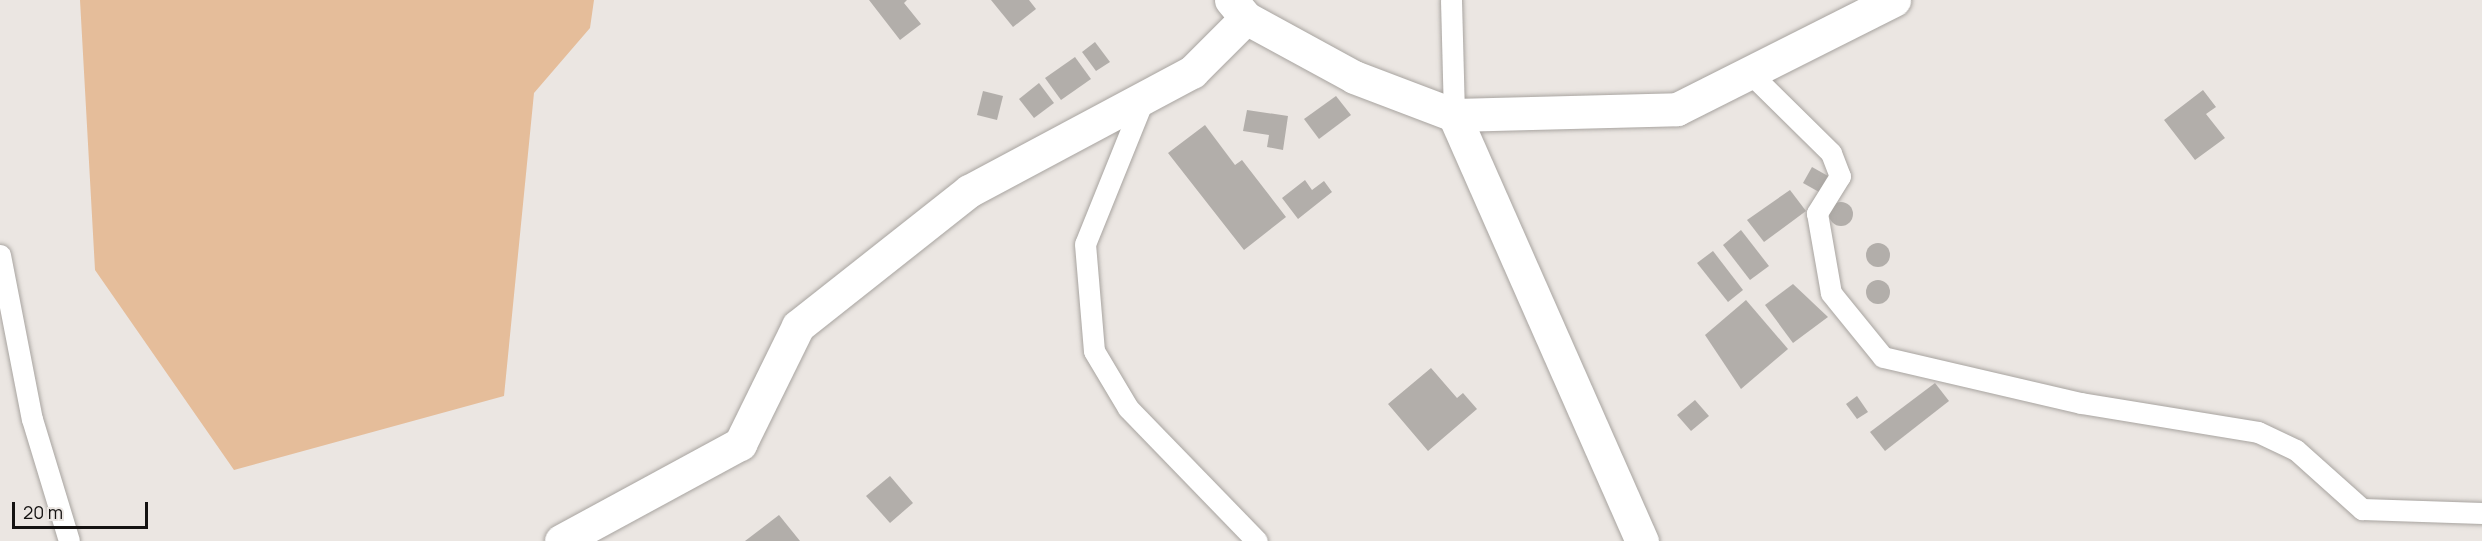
<!DOCTYPE html>
<html>
<head>
<meta charset="utf-8">
<style>
	body { margin:0 }
	#map { position:relative; width:2482px; height:541px; overflow:hidden; background:#ebe6e2; font-family:Manrope,sans-serif }
	div>[style] { position:absolute }
	.green>* { inset:0; background:#e5bd9a }
	.building>* { inset:0; background:#b2aeaa }
	.round { border-radius:50% }
	.roads { filter:drop-shadow(0 0 2px #a8a4a0) drop-shadow(0 0 2px #a8a4a0) }
	.service>* { height:21px; margin:-10.5px; padding:0 10.5px; transform-origin:10.5px; border-radius:10.5px; background:#fff }
	.minor>* { height:33px; margin:-16.5px; padding:0 16.5px; transform-origin:16.5px; border-radius:16.5px; background:#fff }
	span { translate:-50% -50%; white-space:nowrap; text-align:center; line-height:1.15; -webkit-text-stroke:6px #ebe6e2; paint-order:stroke }
	.scale { position:absolute; left:12px; top:502px; width:136px; height:27px; box-sizing:border-box; border:3px solid #141211; border-top:0; padding-left:8px; font-size:18px; line-height:21px; white-space:nowrap; color:#141211; -webkit-text-stroke:4px #ebe6e2; paint-order:stroke }
</style>
</head>
<body>
<div id="map">
	<div class="green">
		<i style="clip-path:polygon(80px 0,594px 0,590px 28px,534px 93px,504px 396px,234px 470px,95px 270px)"></i>
	</div>
	<div class="building">
		<i style="clip-path:polygon(869px 0,907px 0,904px 3px,921px 24px,900px 40px)"></i>
		<i style="clip-path:polygon(991px 0,1029px 0,1036px 9px,1013px 27px)"></i>
		<i style="clip-path:polygon(1095px 42px,1110px 62px,1096px 71px,1082px 52px)"></i>
		<i style="clip-path:polygon(1075px 57px,1091px 79px,1061px 100px,1045px 78px)"></i>
		<i style="clip-path:polygon(1039px 83px,1054px 103px,1034px 118px,1019px 99px)"></i>
		<i style="clip-path:polygon(2203px 90px,2216px 107px,2206px 114px,2225px 138px,2195px 160px,2164px 120px)"></i>
		<i style="clip-path:polygon(983px 91px,1003px 96px,997px 120px,977px 115px)"></i>
		<i style="clip-path:polygon(1336px 96px,1351px 115px,1319px 139px,1304px 119px)"></i>
		<i style="clip-path:polygon(1247px 110px,1288px 116px,1283px 150px,1267px 147px,1269px 135px,1243px 131px)"></i>
		<i style="clip-path:polygon(1205px 125px,1235px 165px,1242px 160px,1286px 217px,1244px 250px,1168px 153px)"></i>
		<i style="clip-path:polygon(1812px 167px,1828px 176px,1819px 192px,1803px 183px)"></i>
		<i style="clip-path:polygon(1305px 180px,1312px 190px,1324px 181px,1332px 192px,1298px 219px,1282px 198px)"></i>
		<i style="clip-path:polygon(1790px 190px,1806px 211px,1764px 242px,1747px 220px)"></i>
		<i class="round" style="left:1829px;top:202px;width:24px;height:24px"></i>
		<i style="clip-path:polygon(1741px 230px,1769px 266px,1750px 280px,1723px 245px)"></i>
		<i class="round" style="left:1866px;top:243px;width:24px;height:24px"></i>
		<i style="clip-path:polygon(1713px 251px,1743px 290px,1728px 302px,1697px 263px)"></i>
		<i class="round" style="left:1866px;top:280px;width:24px;height:24px"></i>
		<i style="clip-path:polygon(1793px 284px,1828px 317px,1793px 343px,1765px 305px)"></i>
		<i style="clip-path:polygon(1746px 300px,1788px 349px,1741px 389px,1705px 335px)"></i>
		<i style="clip-path:polygon(1431px 368px,1457px 398px,1463px 393px,1477px 409px,1428px 451px,1388px 404px)"></i>
		<i style="clip-path:polygon(1935px 383px,1949px 401px,1885px 451px,1870px 432px)"></i>
		<i style="clip-path:polygon(1857px 396px,1868px 412px,1857px 419px,1846px 404px)"></i>
		<i style="clip-path:polygon(1695px 400px,1709px 416px,1691px 431px,1677px 415px)"></i>
		<i style="clip-path:polygon(890px 476px,913px 503px,890px 523px,866px 496px)"></i>
		<i style="clip-path:polygon(779px 515px,800px 541px,745px 541px)"></i>
	</div>
	<div class="roads">
		<div class="service">
			<i style="left:1451px;top:0;width:115px;rotate:88.5deg"></i>
			<i style="left:1750px;top:73px;width:114px;rotate:44.6deg"></i>
			<i style="left:1831px;top:153px;width:25px;rotate:69deg"></i>
			<i style="left:1840px;top:176px;width:44px;rotate:121.9deg"></i>
			<i style="left:1817px;top:213px;width:81px;rotate:80.1deg"></i>
			<i style="left:1831px;top:293px;width:82px;rotate:50.9deg"></i>
			<i style="left:1883px;top:357px;width:203px;rotate:13.1deg"></i>
			<i style="left:2081px;top:403px;width:179px;rotate:9.3deg"></i>
			<i style="left:2258px;top:432px;width:42px;rotate:25.3deg"></i>
			<i style="left:2296px;top:450px;width:89px;rotate:41.8deg"></i>
			<i style="left:2362px;top:509px;width:120px;rotate:1.9deg"></i>
			<i style="left:1144px;top:98px;width:157px;rotate:112deg"></i>
			<i style="left:1085px;top:244px;width:107px;rotate:85.2deg"></i>
			<i style="left:1094px;top:351px;width:66px;rotate:59.2deg"></i>
			<i style="left:1128px;top:408px;width:185px;rotate:45.9deg"></i>
			<i style="left:0;top:255px;width:167px;rotate:79deg"></i>
			<i style="left:32px;top:419px;width:127px;rotate:73.1deg"></i>
		</div>
		<div class="minor">
			<i style="left:1231px;top:0;width:23px;rotate:50deg"></i>
			<i style="left:1246px;top:18px;width:123px;rotate:28.6deg"></i>
			<i style="left:1354px;top:77px;width:107px;rotate:20.8deg"></i>
			<i style="left:1454px;top:115px;width:223px;rotate:-1.5deg"></i>
			<i style="left:1677px;top:109px;width:243px;rotate:-26.7deg"></i>
			<i style="left:1454px;top:115px;width:466px;rotate:66.2deg"></i>
			<i style="left:561px;top:541px;width:204px;rotate:-28.5deg"></i>
			<i style="left:740px;top:444px;width:131px;rotate:-63.8deg"></i>
			<i style="left:798px;top:326px;width:218px;rotate:-38.3deg"></i>
			<i style="left:969px;top:191px;width:253px;rotate:-28.1deg"></i>
			<i style="left:1192px;top:72px;width:76px;rotate:-45deg"></i>
		</div>
	</div>
	<div class="scale">20 m</div>
</div>
</body>
</html>
